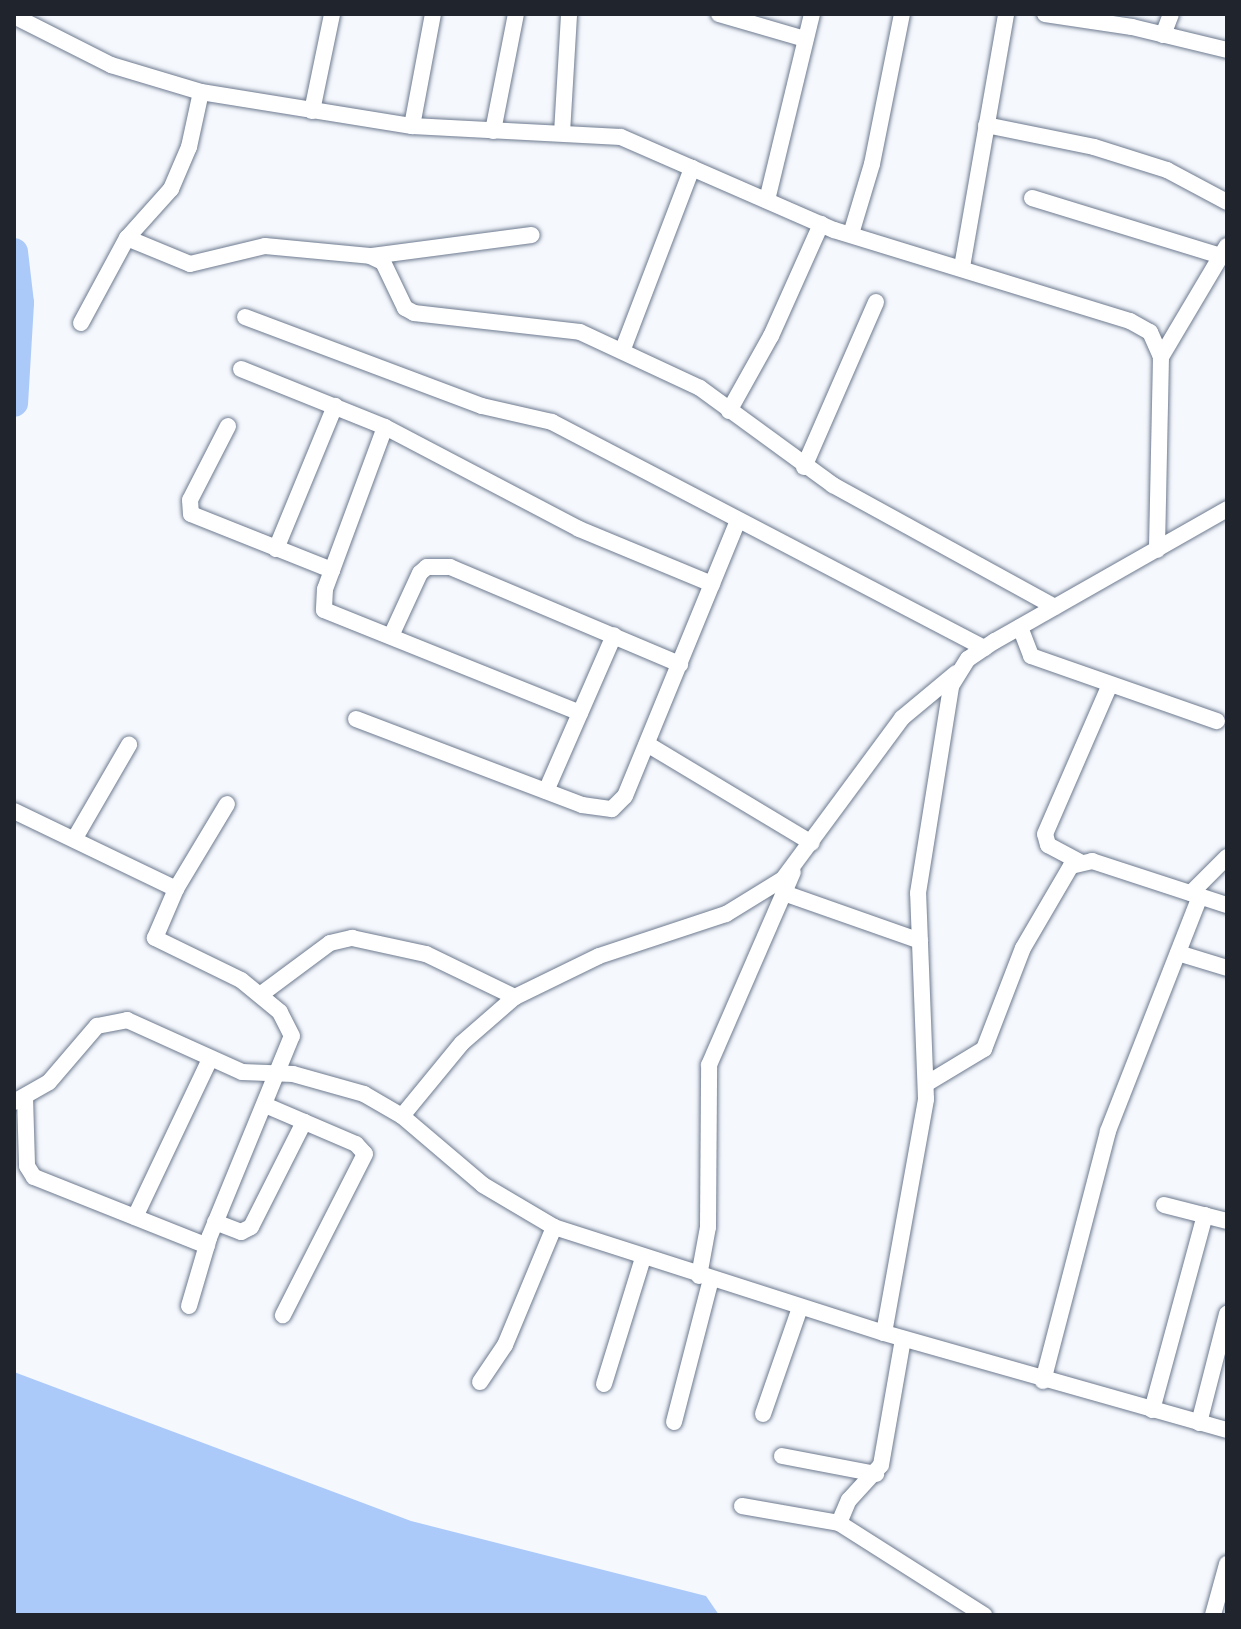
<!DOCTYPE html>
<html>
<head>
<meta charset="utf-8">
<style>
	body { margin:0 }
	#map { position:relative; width:1241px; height:1629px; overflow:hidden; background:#f5f8fd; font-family:Cabin,sans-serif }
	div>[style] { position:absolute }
	.forest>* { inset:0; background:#abc9f9 }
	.river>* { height:28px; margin:-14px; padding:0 14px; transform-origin:14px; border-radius:14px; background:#abc9f9 }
	.roads { filter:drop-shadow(0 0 2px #6d7a8f) drop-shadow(0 0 2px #6d7a8f) }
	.street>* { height:16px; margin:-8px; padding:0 8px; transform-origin:8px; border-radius:8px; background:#fff }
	span { translate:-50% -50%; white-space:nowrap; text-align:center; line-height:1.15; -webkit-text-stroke:7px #fff; paint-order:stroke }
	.frame { position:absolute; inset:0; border:16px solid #20252d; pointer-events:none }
</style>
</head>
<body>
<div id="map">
	<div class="forest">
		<i style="clip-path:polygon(14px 1372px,411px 1521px,706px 1596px,719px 1615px,14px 1615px)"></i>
	</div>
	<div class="river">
		<i style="left:14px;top:252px;width:51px;rotate:83.3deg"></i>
		<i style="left:20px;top:303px;width:100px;rotate:93.4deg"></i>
	</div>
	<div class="roads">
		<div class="street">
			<i style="left:719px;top:14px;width:90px;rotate:16.2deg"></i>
			<i style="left:1045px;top:14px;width:88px;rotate:8.5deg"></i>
			<i style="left:1132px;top:27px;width:98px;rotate:13.6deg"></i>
			<i style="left:14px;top:16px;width:109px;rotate:26.8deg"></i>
			<i style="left:111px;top:65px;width:94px;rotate:16.7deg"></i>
			<i style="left:201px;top:92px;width:214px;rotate:9.2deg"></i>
			<i style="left:412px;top:126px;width:209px;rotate:3deg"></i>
			<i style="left:621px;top:137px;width:232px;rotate:23.6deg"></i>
			<i style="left:834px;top:230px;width:310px;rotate:17.1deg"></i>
			<i style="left:1130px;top:321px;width:23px;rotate:29deg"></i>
			<i style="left:1150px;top:332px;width:27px;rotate:66deg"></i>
			<i style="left:1161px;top:357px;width:193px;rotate:91.2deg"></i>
			<i style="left:1163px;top:35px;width:22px;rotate:-69deg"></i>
			<i style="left:312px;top:111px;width:99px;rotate:-78.3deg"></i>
			<i style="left:986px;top:125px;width:110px;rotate:11.5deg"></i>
			<i style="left:1094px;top:147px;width:77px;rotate:17.5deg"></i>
			<i style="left:1167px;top:170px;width:68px;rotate:28.1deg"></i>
			<i style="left:412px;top:126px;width:114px;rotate:-79.4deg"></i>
			<i style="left:493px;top:131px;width:119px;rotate:-78.9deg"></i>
			<i style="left:562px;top:133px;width:119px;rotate:-86.6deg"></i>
			<i style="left:1032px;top:198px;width:198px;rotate:17.1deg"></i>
			<i style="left:767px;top:200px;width:191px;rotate:-76.4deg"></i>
			<i style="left:851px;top:234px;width:73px;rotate:-73.3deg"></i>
			<i style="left:872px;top:164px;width:153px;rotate:-78.7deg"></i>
			<i style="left:127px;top:238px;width:68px;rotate:22.4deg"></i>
			<i style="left:190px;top:264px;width:77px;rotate:-13.5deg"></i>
			<i style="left:265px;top:246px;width:105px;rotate:5.4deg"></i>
			<i style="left:370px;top:256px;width:14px;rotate:25deg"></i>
			<i style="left:383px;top:262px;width:51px;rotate:64.4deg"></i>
			<i style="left:405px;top:308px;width:10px;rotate:29deg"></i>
			<i style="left:414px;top:313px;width:167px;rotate:6.5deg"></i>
			<i style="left:580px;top:332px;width:132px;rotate:25deg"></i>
			<i style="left:700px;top:388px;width:165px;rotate:36.1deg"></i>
			<i style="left:833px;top:485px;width:253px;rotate:28.8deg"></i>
			<i style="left:372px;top:256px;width:161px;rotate:-7.5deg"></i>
			<i style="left:962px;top:267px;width:257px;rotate:-80.1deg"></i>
			<i style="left:245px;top:317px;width:253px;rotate:20.6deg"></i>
			<i style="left:482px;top:406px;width:72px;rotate:12.9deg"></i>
			<i style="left:552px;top:422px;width:488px;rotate:27.6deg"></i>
			<i style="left:81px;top:323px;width:97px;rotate:-61.6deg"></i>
			<i style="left:127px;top:238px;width:66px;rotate:-48.1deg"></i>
			<i style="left:171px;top:189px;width:46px;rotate:-66.8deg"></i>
			<i style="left:189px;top:147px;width:56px;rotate:-77.7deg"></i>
			<i style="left:623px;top:349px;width:194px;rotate:-69.1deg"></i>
			<i style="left:1161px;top:357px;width:129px;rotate:-59.3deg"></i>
			<i style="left:241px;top:369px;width:155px;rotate:21.9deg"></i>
			<i style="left:385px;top:427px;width:219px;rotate:27.7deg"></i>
			<i style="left:579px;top:529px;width:144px;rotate:22.5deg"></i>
			<i style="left:729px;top:411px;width:86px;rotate:-60.8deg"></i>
			<i style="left:771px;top:336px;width:123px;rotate:-65.9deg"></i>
			<i style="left:228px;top:426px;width:83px;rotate:117.2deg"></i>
			<i style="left:190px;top:500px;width:14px;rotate:86deg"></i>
			<i style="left:191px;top:514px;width:152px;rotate:21.7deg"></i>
			<i style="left:385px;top:427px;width:173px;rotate:110.3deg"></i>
			<i style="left:325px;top:589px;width:21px;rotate:93deg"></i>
			<i style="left:324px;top:610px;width:276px;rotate:21.9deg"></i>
			<i style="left:804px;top:467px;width:180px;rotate:-66.4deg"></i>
			<i style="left:276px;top:549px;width:155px;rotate:-67.6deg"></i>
			<i style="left:1020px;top:627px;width:31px;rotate:69deg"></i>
			<i style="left:1031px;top:656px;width:197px;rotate:19.3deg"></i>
			<i style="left:391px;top:636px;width:69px;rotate:-65.3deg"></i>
			<i style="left:420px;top:573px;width:9px;rotate:-41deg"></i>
			<i style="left:427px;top:567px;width:23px"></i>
			<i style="left:450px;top:567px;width:250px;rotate:22.9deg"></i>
			<i style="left:356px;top:719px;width:242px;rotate:20.8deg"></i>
			<i style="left:582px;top:805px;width:30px;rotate:8deg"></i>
			<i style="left:612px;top:809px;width:18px;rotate:-45deg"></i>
			<i style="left:625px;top:796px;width:298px;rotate:-67.7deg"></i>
			<i style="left:647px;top:744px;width:192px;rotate:31deg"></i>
			<i style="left:546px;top:791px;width:170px;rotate:-66.4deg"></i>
			<i style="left:14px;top:811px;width:180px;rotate:25.7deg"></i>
			<i style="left:75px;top:838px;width:108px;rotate:-59.9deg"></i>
			<i style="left:1080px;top:862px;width:36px;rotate:-152deg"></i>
			<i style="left:1048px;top:845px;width:11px;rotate:-105deg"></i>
			<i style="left:1045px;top:834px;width:160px;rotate:-66.5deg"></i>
			<i style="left:784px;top:893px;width:144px;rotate:19.4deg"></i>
			<i style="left:1191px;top:893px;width:51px;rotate:-45deg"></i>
			<i style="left:1178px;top:953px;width:51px;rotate:17deg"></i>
			<i style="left:260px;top:995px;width:87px;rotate:-36.6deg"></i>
			<i style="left:330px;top:943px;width:23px;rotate:-13deg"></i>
			<i style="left:352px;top:938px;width:76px;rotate:12.2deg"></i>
			<i style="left:426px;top:954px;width:99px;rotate:25.8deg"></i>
			<i style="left:926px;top:1084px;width:68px;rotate:-31.1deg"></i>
			<i style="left:984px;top:1049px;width:108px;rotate:-68.9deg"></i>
			<i style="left:1023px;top:948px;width:95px;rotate:-59.7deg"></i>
			<i style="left:1071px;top:866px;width:22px;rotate:-13deg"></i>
			<i style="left:1092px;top:861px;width:142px;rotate:18.1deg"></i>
			<i style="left:25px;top:1097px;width:69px;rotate:88.3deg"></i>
			<i style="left:27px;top:1166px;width:13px;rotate:58deg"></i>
			<i style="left:34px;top:1177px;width:186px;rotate:21.7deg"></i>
			<i style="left:14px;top:1102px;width:40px;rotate:-29.7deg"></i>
			<i style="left:49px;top:1082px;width:74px;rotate:-49.4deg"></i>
			<i style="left:97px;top:1026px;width:31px;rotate:-11deg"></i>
			<i style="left:127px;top:1020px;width:126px;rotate:24.3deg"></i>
			<i style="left:242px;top:1072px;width:51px;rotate:2.2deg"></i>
			<i style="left:293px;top:1074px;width:74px;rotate:15.7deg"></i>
			<i style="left:364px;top:1094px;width:44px;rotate:30.1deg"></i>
			<i style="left:402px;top:1116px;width:106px;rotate:40.4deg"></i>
			<i style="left:483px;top:1185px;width:82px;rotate:30.6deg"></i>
			<i style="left:554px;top:1227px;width:347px;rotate:17.8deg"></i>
			<i style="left:884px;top:1333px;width:356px;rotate:15.8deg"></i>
			<i style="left:265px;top:1105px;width:99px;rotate:23.2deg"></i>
			<i style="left:356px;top:1144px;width:13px;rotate:48deg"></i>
			<i style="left:365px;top:1154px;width:181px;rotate:117deg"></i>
			<i style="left:402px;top:1116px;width:94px;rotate:-50.6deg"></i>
			<i style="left:462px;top:1043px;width:70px;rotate:-41deg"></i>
			<i style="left:515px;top:997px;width:93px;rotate:-26deg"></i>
			<i style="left:599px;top:956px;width:134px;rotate:-18.3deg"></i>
			<i style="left:726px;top:914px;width:67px;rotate:-31.6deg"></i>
			<i style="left:783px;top:879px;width:200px;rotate:-53.5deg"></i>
			<i style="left:902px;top:718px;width:70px;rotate:-39.8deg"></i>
			<i style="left:1164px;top:1205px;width:65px;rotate:14.3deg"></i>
			<i style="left:135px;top:1217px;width:175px;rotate:-64.6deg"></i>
			<i style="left:215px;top:1222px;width:28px;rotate:21deg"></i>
			<i style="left:241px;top:1232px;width:11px;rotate:-27deg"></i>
			<i style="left:251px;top:1227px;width:118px;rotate:-63.2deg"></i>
			<i style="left:699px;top:1276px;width:50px;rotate:-79.6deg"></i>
			<i style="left:708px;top:1227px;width:162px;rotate:-89.6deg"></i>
			<i style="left:709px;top:1065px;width:210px;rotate:-66.5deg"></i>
			<i style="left:189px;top:1306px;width:71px;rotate:-73.6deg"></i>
			<i style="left:209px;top:1238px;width:218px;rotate:-67.7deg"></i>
			<i style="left:292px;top:1036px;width:27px;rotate:-117deg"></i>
			<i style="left:280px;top:1012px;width:50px;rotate:-140.6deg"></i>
			<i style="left:241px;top:980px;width:96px;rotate:-154deg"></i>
			<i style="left:155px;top:938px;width:53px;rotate:-66.8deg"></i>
			<i style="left:176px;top:889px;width:99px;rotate:-59deg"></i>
			<i style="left:884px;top:1333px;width:238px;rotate:-79.8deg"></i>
			<i style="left:926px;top:1099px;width:206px;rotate:-92.2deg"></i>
			<i style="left:918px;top:893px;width:210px;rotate:-80.9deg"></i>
			<i style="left:951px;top:686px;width:32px;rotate:-58deg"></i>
			<i style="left:968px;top:659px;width:32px;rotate:-34deg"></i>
			<i style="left:995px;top:641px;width:267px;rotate:-29.6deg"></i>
			<i style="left:1043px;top:1381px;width:258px;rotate:-75.4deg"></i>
			<i style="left:1108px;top:1131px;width:252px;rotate:-68.6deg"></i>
			<i style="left:480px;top:1382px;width:45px;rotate:-56deg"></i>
			<i style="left:505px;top:1345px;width:128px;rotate:-67.4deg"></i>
			<i style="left:604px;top:1384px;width:132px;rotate:-72.8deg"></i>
			<i style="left:1152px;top:1410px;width:202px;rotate:-74.8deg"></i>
			<i style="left:763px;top:1414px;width:112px;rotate:-70.8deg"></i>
			<i style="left:674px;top:1422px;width:148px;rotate:-75.5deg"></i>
			<i style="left:1199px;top:1423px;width:113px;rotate:-75.6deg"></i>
			<i style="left:782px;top:1456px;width:96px;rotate:10.8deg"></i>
			<i style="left:742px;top:1506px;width:98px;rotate:9.9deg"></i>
			<i style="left:839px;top:1523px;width:172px;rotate:32.4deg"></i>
			<i style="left:839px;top:1523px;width:25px;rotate:-67deg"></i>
			<i style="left:849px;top:1500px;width:47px;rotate:-47.6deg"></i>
			<i style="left:881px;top:1465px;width:128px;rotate:-80.1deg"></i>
			<i style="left:1213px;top:1615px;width:53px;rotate:-74.6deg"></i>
		</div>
	</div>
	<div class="frame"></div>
</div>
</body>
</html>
